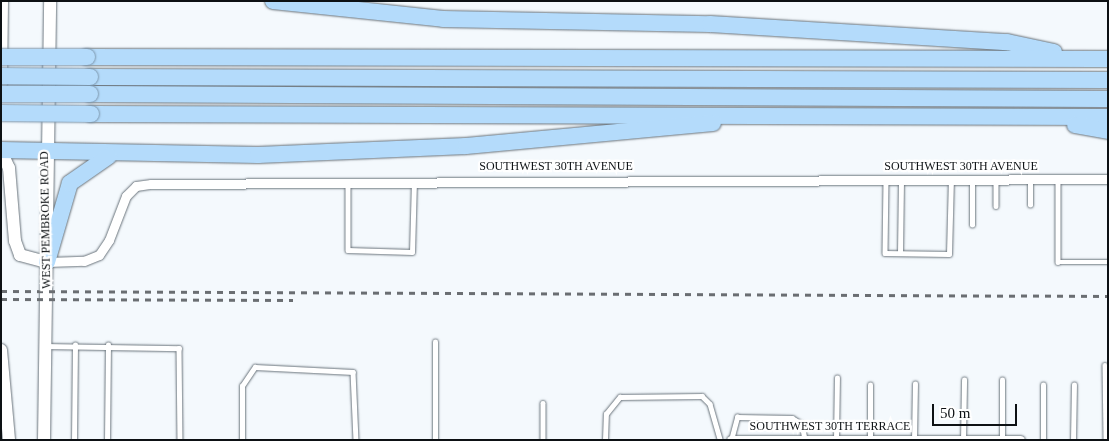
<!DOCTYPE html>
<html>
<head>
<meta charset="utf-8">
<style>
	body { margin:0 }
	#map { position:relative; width:1109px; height:441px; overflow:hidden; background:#f4f9fd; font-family:Georgia,serif }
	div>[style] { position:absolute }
	.roads { filter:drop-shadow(0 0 1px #6a747c) drop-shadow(0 0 1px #6a747c) }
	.service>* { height:4.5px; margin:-2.25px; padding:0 2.25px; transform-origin:2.25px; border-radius:2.25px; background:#fff }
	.minor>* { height:9px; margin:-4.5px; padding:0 4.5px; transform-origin:4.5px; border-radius:4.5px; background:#fff }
	.secondary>* { height:12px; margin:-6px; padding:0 6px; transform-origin:6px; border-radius:6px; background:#fff }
	.motorway>* { height:16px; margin:-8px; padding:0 8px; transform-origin:8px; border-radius:8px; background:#b4dbfb }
	.rail>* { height:3px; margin-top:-1.5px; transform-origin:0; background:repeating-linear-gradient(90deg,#6a6e72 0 6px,transparent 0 12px) }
	.bridges { filter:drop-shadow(0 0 1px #7a94aa) drop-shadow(0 0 1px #7a94aa) }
	.motorway-bridge>* { height:16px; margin:-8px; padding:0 8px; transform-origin:8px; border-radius:8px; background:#b4dbfb }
	span { translate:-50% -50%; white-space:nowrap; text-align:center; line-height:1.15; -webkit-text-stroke:4.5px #fff; paint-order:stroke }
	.street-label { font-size:12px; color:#0d1114 }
	.frame { position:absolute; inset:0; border:2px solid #0d1114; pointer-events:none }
	.scale { position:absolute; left:932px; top:404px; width:85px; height:22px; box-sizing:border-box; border:2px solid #0d1114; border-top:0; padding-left:6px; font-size:15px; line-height:18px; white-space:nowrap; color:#0d1114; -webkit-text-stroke:4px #fff; paint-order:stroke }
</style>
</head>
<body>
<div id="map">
	<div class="roads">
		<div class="service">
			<i style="left:996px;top:179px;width:27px;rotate:90deg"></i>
			<i style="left:1058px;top:179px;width:83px;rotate:90deg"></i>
			<i style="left:1058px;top:262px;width:50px"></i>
			<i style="left:886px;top:181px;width:72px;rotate:90.8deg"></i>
			<i style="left:885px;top:253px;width:64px;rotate:0.9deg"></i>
			<i style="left:949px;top:254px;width:75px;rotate:-88.5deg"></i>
			<i style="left:348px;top:182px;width:68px;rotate:90deg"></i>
			<i style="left:348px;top:250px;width:64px;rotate:1.8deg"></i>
			<i style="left:412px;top:252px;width:70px;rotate:-88.4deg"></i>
			<i style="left:1030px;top:205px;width:26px;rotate:-90deg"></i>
			<i style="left:972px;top:225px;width:46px;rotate:-90deg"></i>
			<i style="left:900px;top:253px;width:73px;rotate:-89.2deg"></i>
			<i style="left:46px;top:346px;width:133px;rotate:0.9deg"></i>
			<i style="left:179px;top:348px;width:92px;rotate:89.4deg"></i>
			<i style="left:1105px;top:365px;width:75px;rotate:89.2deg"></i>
			<i style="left:543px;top:403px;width:37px;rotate:90deg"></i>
			<i style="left:836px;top:439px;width:61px;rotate:-89.1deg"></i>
			<i style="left:870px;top:439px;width:54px;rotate:-90deg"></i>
			<i style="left:1002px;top:439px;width:59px;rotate:-90deg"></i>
			<i style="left:74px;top:440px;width:95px;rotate:-89.4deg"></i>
			<i style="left:107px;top:440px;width:95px;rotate:-89.4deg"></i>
			<i style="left:242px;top:440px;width:54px;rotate:-90deg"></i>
			<i style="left:242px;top:386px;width:23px;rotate:-56deg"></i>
			<i style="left:255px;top:367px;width:98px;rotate:2.9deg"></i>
			<i style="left:353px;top:372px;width:68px;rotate:87.5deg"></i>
			<i style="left:435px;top:440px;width:98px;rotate:-90deg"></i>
			<i style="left:605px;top:440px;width:26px;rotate:-88deg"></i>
			<i style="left:606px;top:414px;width:22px;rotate:-51deg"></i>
			<i style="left:620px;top:397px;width:82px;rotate:-0.7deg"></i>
			<i style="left:702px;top:396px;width:11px;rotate:45deg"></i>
			<i style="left:710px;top:404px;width:37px;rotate:74deg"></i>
			<i style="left:731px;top:440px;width:24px;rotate:-75deg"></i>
			<i style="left:737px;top:417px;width:55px;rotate:1deg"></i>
			<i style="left:792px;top:418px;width:12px;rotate:31deg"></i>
			<i style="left:802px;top:424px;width:15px;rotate:79deg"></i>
			<i style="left:914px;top:440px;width:56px;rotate:-89deg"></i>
			<i style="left:963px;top:440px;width:60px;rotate:-89deg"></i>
			<i style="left:1043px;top:440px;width:55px;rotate:-90deg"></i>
			<i style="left:1073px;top:440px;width:55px;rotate:-89deg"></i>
		</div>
		<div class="minor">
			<i style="left:47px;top:262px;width:37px;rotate:-2deg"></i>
			<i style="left:84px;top:261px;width:16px;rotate:-22deg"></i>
			<i style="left:99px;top:255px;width:18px;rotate:-56deg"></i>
			<i style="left:109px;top:240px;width:47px;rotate:-68.9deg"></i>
			<i style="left:126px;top:196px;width:14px;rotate:-45deg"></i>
			<i style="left:136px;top:186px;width:15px;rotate:-8deg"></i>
			<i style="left:151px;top:184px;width:957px;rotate:-0.3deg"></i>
			<i style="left:731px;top:440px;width:289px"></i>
		</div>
		<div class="secondary">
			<i style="left:1px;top:84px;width:83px;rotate:-89.3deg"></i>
			<i style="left:1px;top:151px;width:19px;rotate:65deg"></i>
			<i style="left:9px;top:168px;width:73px;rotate:85.3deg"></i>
			<i style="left:15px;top:241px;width:15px;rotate:70deg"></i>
			<i style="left:20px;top:255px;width:28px;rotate:15deg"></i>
			<i style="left:1px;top:350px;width:90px;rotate:84.9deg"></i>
			<i style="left:44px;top:440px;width:439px;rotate:-89.2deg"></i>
		</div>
		<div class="motorway">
			<i style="left:273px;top:1px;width:171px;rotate:6deg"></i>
			<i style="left:443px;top:19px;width:267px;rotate:1.1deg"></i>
			<i style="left:710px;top:24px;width:298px;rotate:3.5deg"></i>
			<i style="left:1007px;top:42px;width:48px;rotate:12deg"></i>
			<i style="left:87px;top:57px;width:1021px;rotate:0.11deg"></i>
			<i style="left:90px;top:77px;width:1018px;rotate:0.17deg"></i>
			<i style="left:90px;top:94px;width:1018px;rotate:0.28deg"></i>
			<i style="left:91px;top:114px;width:1017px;rotate:0.17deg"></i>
			<i style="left:1075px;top:125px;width:34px;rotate:10deg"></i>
			<i style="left:1px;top:150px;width:257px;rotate:1.1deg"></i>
			<i style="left:258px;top:155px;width:208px;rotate:-2.5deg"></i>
			<i style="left:466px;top:146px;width:248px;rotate:-5.3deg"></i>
			<i style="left:47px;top:262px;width:82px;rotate:-73.8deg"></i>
			<i style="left:70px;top:183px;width:47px;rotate:-34.7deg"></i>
		</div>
	</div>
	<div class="rail">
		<i style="left:1px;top:291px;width:1107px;rotate:0.26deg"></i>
		<i style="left:1px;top:299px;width:292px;rotate:0.2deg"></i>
	</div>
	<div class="bridges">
		<div class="motorway-bridge">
			<i style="left:1px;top:57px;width:86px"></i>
			<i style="left:1px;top:76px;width:89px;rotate:0.6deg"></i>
			<i style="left:1px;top:94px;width:89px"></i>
			<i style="left:1px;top:113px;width:90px;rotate:0.6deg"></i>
		</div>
	</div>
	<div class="street-label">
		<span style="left:556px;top:167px">SOUTHWEST 30TH AVENUE</span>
		<span style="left:961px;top:167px">SOUTHWEST 30TH AVENUE</span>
		<span style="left:46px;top:220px;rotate:-91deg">WEST PEMBROKE ROAD</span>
		<span style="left:830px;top:427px">SOUTHWEST 30TH TERRACE</span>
	</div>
	<div class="frame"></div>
	<div class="scale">50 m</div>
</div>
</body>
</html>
